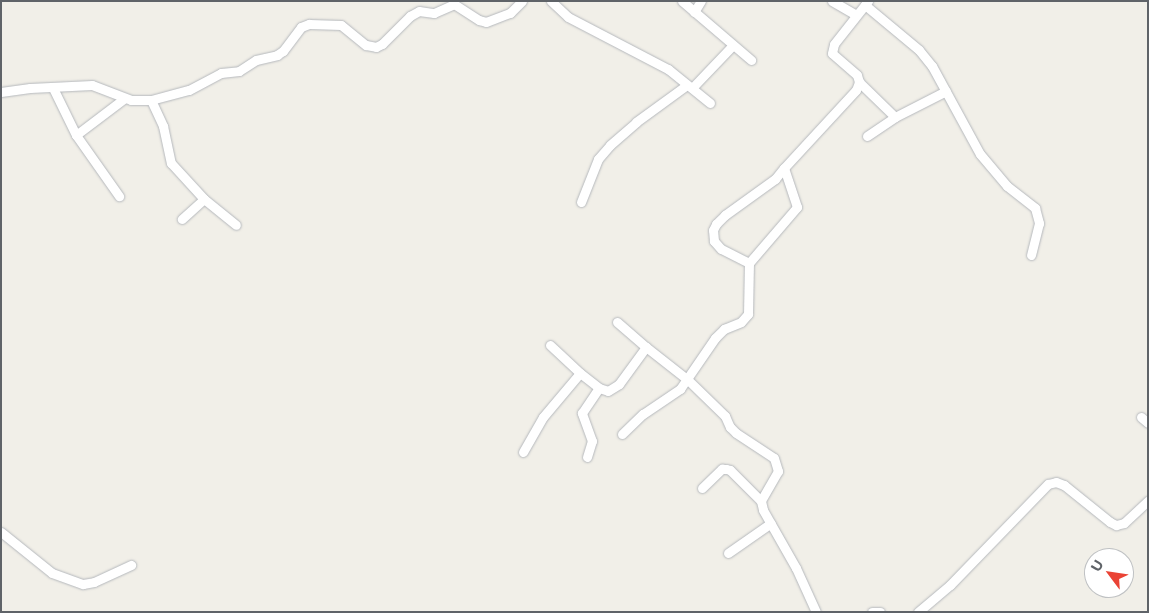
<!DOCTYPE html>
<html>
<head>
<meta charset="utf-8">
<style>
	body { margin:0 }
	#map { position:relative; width:1149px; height:613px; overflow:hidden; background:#f1efe8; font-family:Montserrat,sans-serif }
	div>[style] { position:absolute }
	.roads { filter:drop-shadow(0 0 1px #b5b8bc) drop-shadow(0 0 1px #b5b8bc) }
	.street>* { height:9px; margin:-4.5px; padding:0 4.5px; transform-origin:4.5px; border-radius:4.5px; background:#fff }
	span { translate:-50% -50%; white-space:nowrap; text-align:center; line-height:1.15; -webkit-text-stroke:4px #fff; paint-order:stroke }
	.frame { position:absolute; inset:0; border:2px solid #5f6368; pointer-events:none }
	.north { position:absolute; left:1084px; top:548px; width:50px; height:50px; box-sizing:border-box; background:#fff; border:1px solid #bfc1c3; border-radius:50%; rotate:301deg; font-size:14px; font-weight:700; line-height:20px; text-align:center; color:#5f6368 }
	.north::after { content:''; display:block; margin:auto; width:18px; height:22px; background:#ea4335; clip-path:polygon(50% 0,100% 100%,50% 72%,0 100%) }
</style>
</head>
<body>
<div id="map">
	<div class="roads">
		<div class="street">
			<i style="left:551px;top:1px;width:23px;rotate:43deg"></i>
			<i style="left:568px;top:17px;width:113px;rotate:27.5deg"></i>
			<i style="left:668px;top:69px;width:54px;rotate:39deg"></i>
			<i style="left:682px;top:1px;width:91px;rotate:40.5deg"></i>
			<i style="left:832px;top:1px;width:28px;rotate:30deg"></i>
			<i style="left:865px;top:5px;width:70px;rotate:39.8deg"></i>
			<i style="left:919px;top:50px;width:21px;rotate:51deg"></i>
			<i style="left:932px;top:66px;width:100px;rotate:61.4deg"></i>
			<i style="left:980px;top:154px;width:42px;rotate:49.8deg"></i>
			<i style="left:1007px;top:186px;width:36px;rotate:38deg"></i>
			<i style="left:1035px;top:208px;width:16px;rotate:75deg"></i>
			<i style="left:1039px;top:223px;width:33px;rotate:104deg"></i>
			<i style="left:694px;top:12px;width:13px;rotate:-58deg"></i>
			<i style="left:859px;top:82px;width:50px;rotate:44.2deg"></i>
			<i style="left:53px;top:88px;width:52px;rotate:63.9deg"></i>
			<i style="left:76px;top:135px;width:75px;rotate:54.8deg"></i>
			<i style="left:692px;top:88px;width:59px;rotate:-46.4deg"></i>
			<i style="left:1px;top:92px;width:29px;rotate:-8deg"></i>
			<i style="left:30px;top:88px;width:62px;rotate:-2.8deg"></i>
			<i style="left:92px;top:85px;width:42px;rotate:21deg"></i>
			<i style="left:131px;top:100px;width:20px"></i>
			<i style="left:151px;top:100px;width:39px;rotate:-15deg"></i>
			<i style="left:189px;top:90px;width:36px;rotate:-28deg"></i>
			<i style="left:221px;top:73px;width:18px;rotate:-6deg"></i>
			<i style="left:239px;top:71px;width:20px;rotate:-33deg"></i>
			<i style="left:256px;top:60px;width:22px;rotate:-13deg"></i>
			<i style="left:277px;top:55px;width:7px;rotate:-34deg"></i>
			<i style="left:283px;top:51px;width:30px;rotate:-53deg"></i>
			<i style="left:301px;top:27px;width:9px;rotate:-21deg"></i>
			<i style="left:309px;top:24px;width:32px;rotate:2deg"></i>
			<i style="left:341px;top:25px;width:32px;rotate:39deg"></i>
			<i style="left:366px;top:45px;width:10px;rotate:11deg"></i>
			<i style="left:376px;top:47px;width:7px;rotate:-27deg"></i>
			<i style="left:382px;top:44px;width:40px;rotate:-45deg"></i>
			<i style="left:410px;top:16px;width:10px;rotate:-29deg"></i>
			<i style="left:419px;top:11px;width:15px;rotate:8deg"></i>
			<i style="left:434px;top:13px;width:22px;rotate:-24deg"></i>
			<i style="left:454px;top:4px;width:30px;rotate:33deg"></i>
			<i style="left:479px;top:20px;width:7px;rotate:16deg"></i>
			<i style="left:486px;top:22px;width:26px;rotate:-21deg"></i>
			<i style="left:510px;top:13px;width:17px;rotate:-45deg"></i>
			<i style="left:151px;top:100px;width:29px;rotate:65deg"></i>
			<i style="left:163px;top:126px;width:38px;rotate:78deg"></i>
			<i style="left:171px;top:163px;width:49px;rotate:47.5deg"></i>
			<i style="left:204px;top:199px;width:30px;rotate:138deg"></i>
			<i style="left:76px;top:135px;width:61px;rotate:-37.1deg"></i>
			<i style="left:867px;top:136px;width:34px;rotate:-34deg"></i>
			<i style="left:895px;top:117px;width:57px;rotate:-27deg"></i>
			<i style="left:204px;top:199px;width:41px;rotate:39.1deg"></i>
			<i style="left:581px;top:202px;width:46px;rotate:-68.4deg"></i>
			<i style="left:598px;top:159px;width:18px;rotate:-49deg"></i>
			<i style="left:610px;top:145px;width:35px;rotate:-41deg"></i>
			<i style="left:636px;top:122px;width:63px;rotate:-36deg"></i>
			<i style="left:749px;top:263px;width:74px;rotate:-49.4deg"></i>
			<i style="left:797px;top:207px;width:41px;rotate:-108.4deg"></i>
			<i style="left:784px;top:168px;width:106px;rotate:-47.3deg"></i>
			<i style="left:856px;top:90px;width:9px;rotate:-69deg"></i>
			<i style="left:859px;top:82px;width:7px;rotate:-106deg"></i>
			<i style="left:857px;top:75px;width:33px;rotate:-139deg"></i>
			<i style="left:832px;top:53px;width:9px;rotate:-77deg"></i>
			<i style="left:834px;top:44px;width:55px;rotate:-51.7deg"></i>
			<i style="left:617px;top:322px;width:38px;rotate:41deg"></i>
			<i style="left:550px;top:345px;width:41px;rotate:43deg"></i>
			<i style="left:580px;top:373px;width:24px;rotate:38deg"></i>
			<i style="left:599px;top:388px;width:9px;rotate:18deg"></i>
			<i style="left:608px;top:391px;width:13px;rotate:-32deg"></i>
			<i style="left:619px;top:384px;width:46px;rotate:-53.9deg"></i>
			<i style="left:646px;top:347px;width:53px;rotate:38.2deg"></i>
			<i style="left:688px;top:380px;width:52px;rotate:44.2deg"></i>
			<i style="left:725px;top:416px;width:12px;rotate:66deg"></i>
			<i style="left:730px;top:427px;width:8px;rotate:45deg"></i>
			<i style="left:736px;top:433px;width:45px;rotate:33.3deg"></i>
			<i style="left:774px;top:458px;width:14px;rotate:73deg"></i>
			<i style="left:778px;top:471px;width:34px;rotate:120deg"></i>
			<i style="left:761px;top:501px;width:9px;rotate:77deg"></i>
			<i style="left:763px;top:510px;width:67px;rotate:60.4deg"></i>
			<i style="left:796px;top:568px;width:48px;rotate:65.6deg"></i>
			<i style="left:1141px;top:417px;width:9px;rotate:41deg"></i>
			<i style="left:622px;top:434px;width:29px;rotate:-44deg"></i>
			<i style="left:643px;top:414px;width:45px;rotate:-34deg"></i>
			<i style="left:680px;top:389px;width:62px;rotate:-55.5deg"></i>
			<i style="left:715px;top:338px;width:13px;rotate:-45deg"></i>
			<i style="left:724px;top:329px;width:18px;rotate:-22deg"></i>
			<i style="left:741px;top:322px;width:11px;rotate:-49deg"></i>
			<i style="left:748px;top:314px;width:51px;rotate:-88.9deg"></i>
			<i style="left:749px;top:263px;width:31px;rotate:-153deg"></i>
			<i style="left:721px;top:249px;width:11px;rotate:-131deg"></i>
			<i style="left:714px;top:241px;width:11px;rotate:-95deg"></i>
			<i style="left:713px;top:230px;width:7px;rotate:-63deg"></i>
			<i style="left:716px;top:224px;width:13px;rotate:-45deg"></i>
			<i style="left:725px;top:215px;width:62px;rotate:-35.8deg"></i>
			<i style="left:775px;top:179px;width:14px;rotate:-51deg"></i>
			<i style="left:523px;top:452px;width:40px;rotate:-60.3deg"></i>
			<i style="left:543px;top:417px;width:57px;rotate:-49.9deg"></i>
			<i style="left:587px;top:457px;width:17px;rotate:-73deg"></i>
			<i style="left:592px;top:441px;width:30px;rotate:-110deg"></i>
			<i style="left:582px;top:413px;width:30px;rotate:-56deg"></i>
			<i style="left:702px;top:488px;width:28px;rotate:-44deg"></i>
			<i style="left:722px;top:469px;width:4px"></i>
			<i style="left:726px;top:469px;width:4px;rotate:14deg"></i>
			<i style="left:730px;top:470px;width:44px;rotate:45deg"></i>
			<i style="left:1px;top:532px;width:65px;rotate:38.8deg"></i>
			<i style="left:52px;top:573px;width:33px;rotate:20deg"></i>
			<i style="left:83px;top:584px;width:11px;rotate:-10deg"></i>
			<i style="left:94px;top:582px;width:41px;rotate:-24.7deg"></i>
			<i style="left:728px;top:553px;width:52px;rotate:-34.9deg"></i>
			<i style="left:872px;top:612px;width:8px"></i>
			<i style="left:918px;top:612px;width:42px;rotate:-40.2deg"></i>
			<i style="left:950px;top:585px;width:141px;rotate:-45.9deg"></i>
			<i style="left:1048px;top:484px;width:8px;rotate:-14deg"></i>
			<i style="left:1056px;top:482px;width:9px;rotate:21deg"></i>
			<i style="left:1064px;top:485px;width:59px;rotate:38.8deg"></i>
			<i style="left:1110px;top:522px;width:7px;rotate:27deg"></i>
			<i style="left:1116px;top:525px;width:8px;rotate:-14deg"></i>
			<i style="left:1124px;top:523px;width:33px;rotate:-43deg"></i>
		</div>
	</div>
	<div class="frame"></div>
	<div class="north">U</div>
</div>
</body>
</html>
